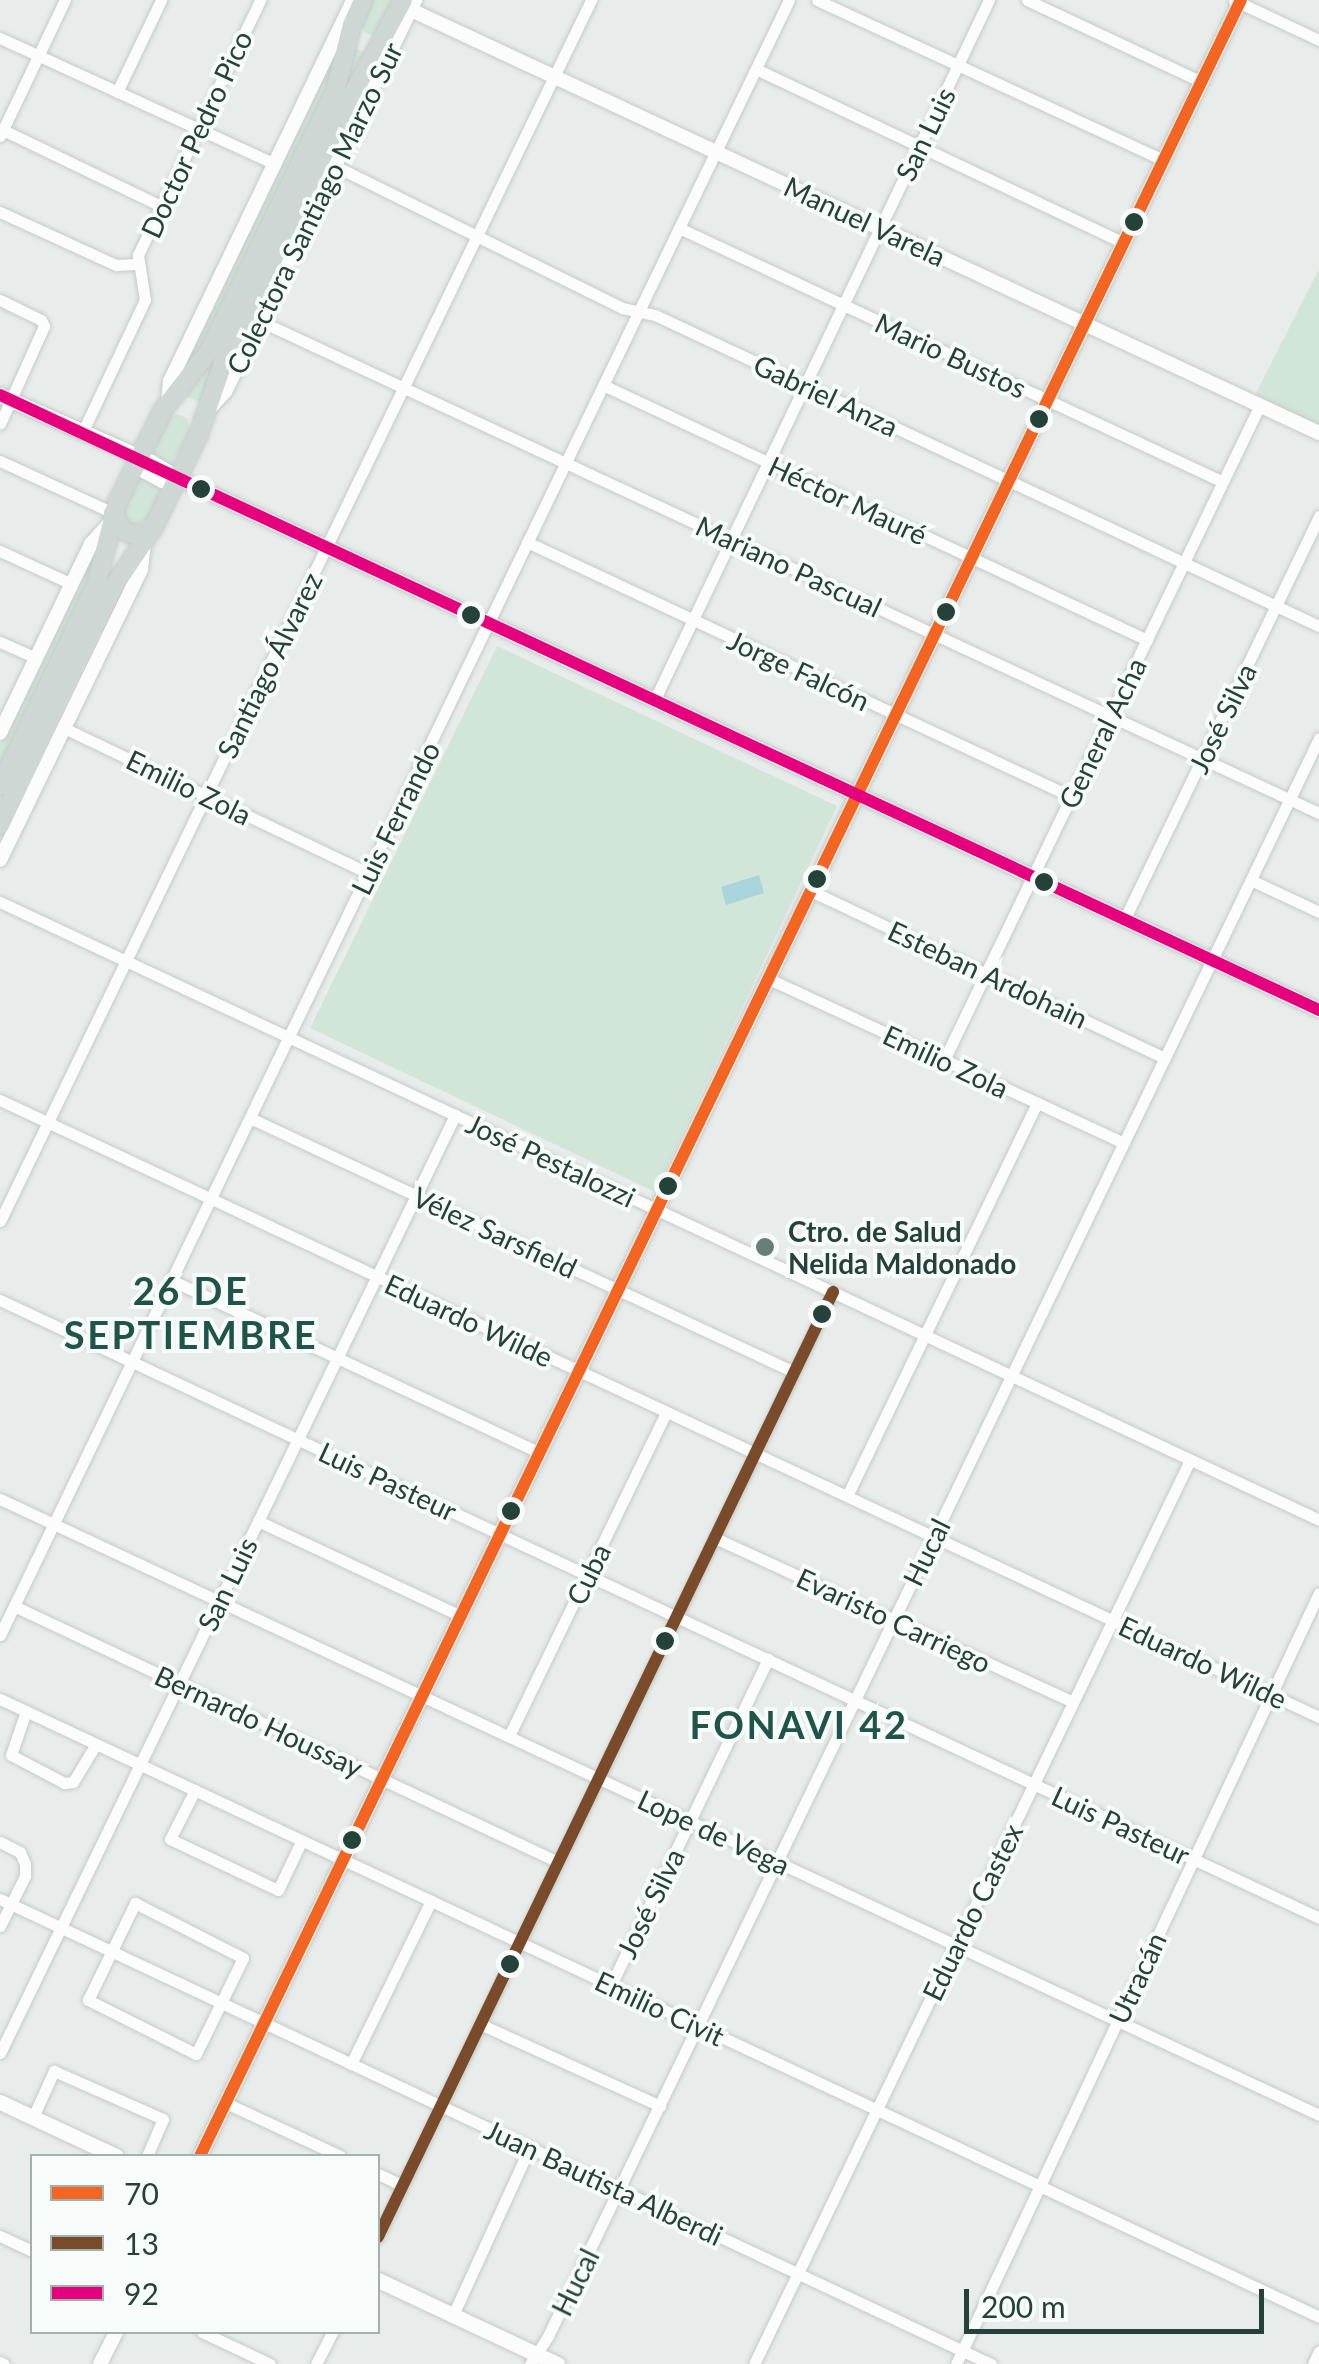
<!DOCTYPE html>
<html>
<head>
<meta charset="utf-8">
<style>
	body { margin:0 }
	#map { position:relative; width:1319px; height:2364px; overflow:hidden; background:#e8edeb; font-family:Lato,sans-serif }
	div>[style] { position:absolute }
	.green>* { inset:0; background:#d1e6d8 }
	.water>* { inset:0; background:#a9d4db }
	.roads { filter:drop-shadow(0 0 2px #c5cac8) drop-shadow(0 0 2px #c5cac8) }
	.minor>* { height:11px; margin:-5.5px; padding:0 5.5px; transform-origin:5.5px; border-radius:5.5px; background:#fcfcfc }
	.tertiary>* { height:14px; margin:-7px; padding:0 7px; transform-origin:7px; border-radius:7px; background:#fcfcfc }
	.secondary>* { height:15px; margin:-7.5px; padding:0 7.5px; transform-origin:7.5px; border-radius:7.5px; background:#fcfcfc }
	.primary>* { height:18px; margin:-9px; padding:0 9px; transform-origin:9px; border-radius:9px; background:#cfd7d5 }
	.bus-1>* { height:12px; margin:-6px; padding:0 6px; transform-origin:6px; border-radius:6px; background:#f26522 }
	.bus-2>* { height:12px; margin:-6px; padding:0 6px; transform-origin:6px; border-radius:6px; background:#7a4b2a }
	.bus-3>* { height:12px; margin:-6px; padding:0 6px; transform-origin:6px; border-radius:6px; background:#e5007d }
	.dots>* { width:28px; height:28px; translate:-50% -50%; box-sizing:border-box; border:5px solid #f7fbf9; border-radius:50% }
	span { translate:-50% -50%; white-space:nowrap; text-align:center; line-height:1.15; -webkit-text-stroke:8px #f7fbf9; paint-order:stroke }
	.street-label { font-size:28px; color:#24423a }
	.poi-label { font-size:28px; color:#24423a; font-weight:700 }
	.left { translate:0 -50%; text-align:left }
	.district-label { font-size:38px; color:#1f5548; font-weight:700; letter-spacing:2.5px }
	.legend { position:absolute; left:30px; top:2154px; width:350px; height:180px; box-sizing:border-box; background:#f7fbf9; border:2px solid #a3b1ad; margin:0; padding:12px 18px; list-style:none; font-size:30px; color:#24423a }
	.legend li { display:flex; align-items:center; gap:20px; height:50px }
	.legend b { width:50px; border:2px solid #a3b1ad }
	.scale { position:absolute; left:964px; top:2289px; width:300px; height:45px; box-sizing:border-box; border:5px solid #24423a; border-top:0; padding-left:12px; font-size:30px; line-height:35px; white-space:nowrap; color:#24423a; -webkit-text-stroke:8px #f7fbf9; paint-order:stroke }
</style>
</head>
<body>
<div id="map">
	<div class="green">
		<i style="clip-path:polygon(370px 0,398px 0,380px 34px,374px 36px,364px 32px,360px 22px)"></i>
		<i style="clip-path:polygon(337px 44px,336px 71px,205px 348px,175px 387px)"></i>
		<i style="clip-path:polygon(354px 48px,366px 53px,201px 402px,186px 397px)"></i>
		<i style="clip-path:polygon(1319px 269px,1319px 428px,1254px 397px)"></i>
		<i style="clip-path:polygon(177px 414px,187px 418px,190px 430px,171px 465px,151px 453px,169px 418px)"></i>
		<i style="clip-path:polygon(140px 476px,162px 488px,147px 519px,133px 525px,126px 520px,124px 510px)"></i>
		<i style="clip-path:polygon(97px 542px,95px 570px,0 775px,0 743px)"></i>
		<i style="clip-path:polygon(497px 646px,837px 806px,655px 1192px,310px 1028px)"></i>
	</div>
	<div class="water">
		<i style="clip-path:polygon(759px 875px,764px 893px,726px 905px,721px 887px)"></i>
	</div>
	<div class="roads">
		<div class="minor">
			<i style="left:817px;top:0;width:382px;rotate:24.8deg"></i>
			<i style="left:1027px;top:0;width:193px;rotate:25.1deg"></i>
			<i style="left:1234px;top:0;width:94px;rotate:25.2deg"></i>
			<i style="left:0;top:38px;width:302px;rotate:24.6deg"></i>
			<i style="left:756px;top:69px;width:407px;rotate:25.3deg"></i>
			<i style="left:117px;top:92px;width:102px;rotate:-64.4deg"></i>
			<i style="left:3px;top:130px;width:175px;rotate:25.7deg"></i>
			<i style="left:0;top:136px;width:151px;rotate:-64.5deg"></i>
			<i style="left:335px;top:166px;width:320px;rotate:26.3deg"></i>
			<i style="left:622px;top:308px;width:34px;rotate:12deg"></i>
			<i style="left:655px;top:315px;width:733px;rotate:25.1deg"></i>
			<i style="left:0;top:212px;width:128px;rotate:24.6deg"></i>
			<i style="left:116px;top:265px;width:20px;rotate:-3deg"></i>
			<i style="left:679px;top:228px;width:600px;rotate:25.03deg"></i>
			<i style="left:0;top:300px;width:46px;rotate:26deg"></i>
			<i style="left:41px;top:320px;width:7px;rotate:63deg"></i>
			<i style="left:44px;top:326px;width:107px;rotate:114.2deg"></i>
			<i style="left:260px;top:321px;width:1168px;rotate:24.92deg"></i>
			<i style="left:603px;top:385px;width:601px;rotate:25.11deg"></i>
			<i style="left:82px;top:433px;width:147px;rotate:-64.7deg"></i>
			<i style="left:145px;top:300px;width:46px;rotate:-98.8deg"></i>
			<i style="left:138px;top:255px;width:283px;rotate:-64.4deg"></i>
			<i style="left:0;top:461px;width:124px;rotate:24.7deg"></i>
			<i style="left:527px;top:542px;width:602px;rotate:25.07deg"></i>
			<i style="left:0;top:551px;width:79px;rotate:24.6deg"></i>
			<i style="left:0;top:642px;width:39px;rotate:24deg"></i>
			<i style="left:654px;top:701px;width:777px;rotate:-64.46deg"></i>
			<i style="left:64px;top:728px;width:337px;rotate:25.5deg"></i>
			<i style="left:1251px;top:880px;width:75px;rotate:25.2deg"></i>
			<i style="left:811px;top:891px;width:391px;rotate:25.3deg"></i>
			<i style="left:0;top:902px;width:1457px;rotate:25.1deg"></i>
			<i style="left:1124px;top:920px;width:449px;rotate:-64.2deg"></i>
			<i style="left:769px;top:979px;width:391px;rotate:24.8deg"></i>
			<i style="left:944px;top:1060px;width:727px;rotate:-64.25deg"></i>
			<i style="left:0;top:1100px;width:1456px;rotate:25.07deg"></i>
			<i style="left:250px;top:1118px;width:600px;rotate:25.03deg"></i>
			<i style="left:0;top:1221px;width:1357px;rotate:-64.17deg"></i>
			<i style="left:171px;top:1280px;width:408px;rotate:25.1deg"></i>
			<i style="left:0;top:1300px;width:1457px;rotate:25.1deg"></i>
			<i style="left:847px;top:1496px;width:437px;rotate:-64.2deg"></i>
			<i style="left:0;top:1499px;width:1456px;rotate:25.03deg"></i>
			<i style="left:258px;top:1521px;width:224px;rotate:25.1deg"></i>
			<i style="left:715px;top:1538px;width:394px;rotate:24.6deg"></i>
			<i style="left:14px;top:1606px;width:601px;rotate:25.2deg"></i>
			<i style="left:0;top:1635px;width:1815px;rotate:-64.24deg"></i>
			<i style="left:0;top:1699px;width:1457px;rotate:25.1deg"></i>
			<i style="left:26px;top:1711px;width:46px;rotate:108.8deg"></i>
			<i style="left:11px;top:1755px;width:60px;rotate:27.8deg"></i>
			<i style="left:64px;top:1783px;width:9px;rotate:-6deg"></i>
			<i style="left:73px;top:1782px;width:44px;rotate:-58.8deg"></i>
			<i style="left:509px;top:1736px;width:360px;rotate:-64.1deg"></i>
			<i style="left:195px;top:1790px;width:55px;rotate:117deg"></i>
			<i style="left:170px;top:1839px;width:119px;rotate:25.3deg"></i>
			<i style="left:278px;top:1890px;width:55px;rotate:-64.4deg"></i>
			<i style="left:0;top:1842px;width:22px;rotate:27deg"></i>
			<i style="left:20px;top:1852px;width:13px;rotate:67deg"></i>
			<i style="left:25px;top:1864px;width:12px;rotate:90deg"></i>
			<i style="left:25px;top:1876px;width:56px;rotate:116.6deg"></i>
			<i style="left:0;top:1899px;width:1095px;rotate:25.14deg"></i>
			<i style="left:135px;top:1903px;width:121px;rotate:27deg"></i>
			<i style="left:243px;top:1958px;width:107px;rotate:116.1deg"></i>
			<i style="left:196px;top:2054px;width:121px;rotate:-153.4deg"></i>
			<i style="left:88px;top:2000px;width:108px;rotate:-64.1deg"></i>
			<i style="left:611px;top:1985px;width:362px;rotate:-64.3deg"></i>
			<i style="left:480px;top:2024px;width:198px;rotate:24.5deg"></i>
			<i style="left:0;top:2053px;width:1043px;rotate:-64.12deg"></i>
			<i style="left:351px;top:2064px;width:182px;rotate:-63.9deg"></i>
			<i style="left:226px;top:2103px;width:126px;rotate:24.9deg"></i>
			<i style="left:33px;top:2117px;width:51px;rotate:-65.5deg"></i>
			<i style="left:54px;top:2071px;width:119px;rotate:23.8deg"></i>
			<i style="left:163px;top:2119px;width:40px;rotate:113.4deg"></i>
			<i style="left:378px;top:2174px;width:26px;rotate:25deg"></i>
			<i style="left:0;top:2236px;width:35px;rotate:25deg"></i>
			<i style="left:378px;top:2237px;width:1049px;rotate:-64.29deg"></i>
			<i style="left:453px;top:2315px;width:185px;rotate:-65.4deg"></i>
			<i style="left:202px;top:2332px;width:75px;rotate:25.2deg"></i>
			<i style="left:0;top:2362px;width:4px;rotate:27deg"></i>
			<i style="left:316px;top:2364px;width:36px;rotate:-63deg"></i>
			<i style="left:530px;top:2364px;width:33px;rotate:-57deg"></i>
			<i style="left:548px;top:2336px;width:1774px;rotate:-64.24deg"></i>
			<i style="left:754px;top:2364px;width:1004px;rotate:-64.25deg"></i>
			<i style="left:956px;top:2364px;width:852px;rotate:-64.79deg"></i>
			<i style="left:1313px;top:2364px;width:14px;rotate:-65deg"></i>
		</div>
		<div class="tertiary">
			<i style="left:411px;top:10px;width:1002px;rotate:24.98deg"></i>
			<i style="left:168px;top:403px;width:22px;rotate:-85deg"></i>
			<i style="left:170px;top:381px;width:423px;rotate:-64.3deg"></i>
			<i style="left:207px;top:411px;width:26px;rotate:-47deg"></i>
			<i style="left:225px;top:392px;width:436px;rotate:-64.1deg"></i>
			<i style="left:178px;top:478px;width:1259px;rotate:25deg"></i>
			<i style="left:0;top:733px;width:210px;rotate:-64.3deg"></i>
			<i style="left:91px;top:544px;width:28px;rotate:-48deg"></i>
			<i style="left:0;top:860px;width:323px;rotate:-64.1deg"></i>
			<i style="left:141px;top:569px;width:26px;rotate:-83deg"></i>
			<i style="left:200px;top:2156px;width:2394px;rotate:-64.23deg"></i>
			<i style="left:100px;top:2364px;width:36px;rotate:-63deg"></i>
		</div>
		<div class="secondary">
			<i style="left:0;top:395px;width:165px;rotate:23.9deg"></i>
			<i style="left:151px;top:462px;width:31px;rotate:31deg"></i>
			<i style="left:138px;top:460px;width:13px;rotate:58deg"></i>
			<i style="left:145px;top:471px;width:19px;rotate:28deg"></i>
			<i style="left:162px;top:480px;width:16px;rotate:-7deg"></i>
			<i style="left:0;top:2102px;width:128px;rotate:25deg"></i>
			<i style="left:378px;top:2280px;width:198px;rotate:25.1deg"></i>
		</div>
		<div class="primary">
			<i style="left:113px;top:513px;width:17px;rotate:62deg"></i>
			<i style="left:121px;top:528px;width:11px;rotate:34deg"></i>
			<i style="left:130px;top:534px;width:11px"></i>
			<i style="left:141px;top:534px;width:14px;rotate:-30deg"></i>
			<i style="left:0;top:786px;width:222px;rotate:-64.4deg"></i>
			<i style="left:96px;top:586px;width:86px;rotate:-75.8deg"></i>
			<i style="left:117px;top:503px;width:104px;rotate:-63.7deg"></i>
			<i style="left:163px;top:410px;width:75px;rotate:-52.1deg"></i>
			<i style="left:209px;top:351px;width:288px;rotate:-64.1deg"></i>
			<i style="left:335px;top:92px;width:69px;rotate:-75.8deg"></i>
			<i style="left:352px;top:25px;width:27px;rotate:-66deg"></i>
			<i style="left:0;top:825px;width:265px;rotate:-64.5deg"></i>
			<i style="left:114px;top:586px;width:70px;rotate:-56.1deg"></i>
			<i style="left:153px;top:528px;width:102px;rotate:-63.9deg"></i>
			<i style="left:198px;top:436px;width:77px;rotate:-71.1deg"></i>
			<i style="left:223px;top:363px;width:293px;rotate:-64.3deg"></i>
			<i style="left:350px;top:99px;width:112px;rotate:-61.8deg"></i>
		</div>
	</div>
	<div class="bus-1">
		<i style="left:200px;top:2156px;width:2394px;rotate:-64.23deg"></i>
	</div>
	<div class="bus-2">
		<i style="left:378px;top:2237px;width:1049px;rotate:-64.29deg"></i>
	</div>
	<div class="bus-3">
		<i style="left:0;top:395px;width:1455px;rotate:25deg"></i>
	</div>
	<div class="dots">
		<i style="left:1134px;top:222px;background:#24423a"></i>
		<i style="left:1039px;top:419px;background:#24423a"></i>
		<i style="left:201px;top:489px;background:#24423a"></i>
		<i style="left:946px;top:612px;background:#24423a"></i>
		<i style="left:471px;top:615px;background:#24423a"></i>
		<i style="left:817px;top:879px;background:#24423a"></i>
		<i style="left:1044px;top:882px;background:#24423a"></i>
		<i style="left:668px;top:1186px;background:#24423a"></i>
		<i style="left:765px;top:1247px;background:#697e78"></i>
		<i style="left:822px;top:1314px;background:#24423a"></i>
		<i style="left:511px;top:1511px;background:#24423a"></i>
		<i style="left:665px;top:1641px;background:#24423a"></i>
		<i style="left:352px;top:1840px;background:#24423a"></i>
		<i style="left:510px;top:1964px;background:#24423a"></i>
	</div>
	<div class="street-label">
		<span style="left:196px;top:134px;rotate:-65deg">Doctor Pedro Pico</span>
		<span style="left:925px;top:134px;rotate:-64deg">San Luis</span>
		<span style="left:314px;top:208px;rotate:-64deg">Colectora Santiago Marzo Sur</span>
		<span style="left:865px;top:221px;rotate:25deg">Manuel Varela</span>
		<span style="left:951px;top:355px;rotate:25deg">Mario Bustos</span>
		<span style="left:826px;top:395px;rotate:25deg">Gabriel Anza</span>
		<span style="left:848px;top:500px;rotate:25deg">Héctor Mauré</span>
		<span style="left:789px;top:566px;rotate:25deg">Mariano Pascual</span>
		<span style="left:269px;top:665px;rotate:-64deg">Santiago Álvarez</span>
		<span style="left:799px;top:670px;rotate:25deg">Jorge Falcón</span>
		<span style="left:1222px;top:718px;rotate:-64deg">José Silva</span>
		<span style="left:1102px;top:733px;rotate:-64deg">General Acha</span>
		<span style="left:189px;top:787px;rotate:26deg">Emilio Zola</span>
		<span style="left:395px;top:818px;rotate:-64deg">Luis Ferrando</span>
		<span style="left:988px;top:974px;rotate:25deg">Esteban Ardohain</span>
		<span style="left:946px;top:1061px;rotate:25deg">Emilio Zola</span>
		<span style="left:551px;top:1160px;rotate:25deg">José Pestalozzi</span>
		<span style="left:495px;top:1232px;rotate:25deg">Vélez Sarsfield</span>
		<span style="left:469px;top:1320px;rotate:25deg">Eduardo Wilde</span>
		<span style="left:388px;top:1481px;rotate:25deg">Luis Pasteur</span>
		<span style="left:926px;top:1552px;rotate:-64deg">Hucal</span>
		<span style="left:588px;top:1574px;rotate:-64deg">Cuba</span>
		<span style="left:227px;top:1584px;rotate:-64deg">San Luis</span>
		<span style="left:894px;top:1620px;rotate:25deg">Evaristo Carriego</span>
		<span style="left:1203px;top:1662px;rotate:25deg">Eduardo Wilde</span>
		<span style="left:259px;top:1721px;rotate:25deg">Bernardo Houssay</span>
		<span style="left:1121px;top:1825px;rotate:25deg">Luis Pasteur</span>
		<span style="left:714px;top:1832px;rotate:25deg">Lope de Vega</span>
		<span style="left:650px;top:1903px;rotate:-64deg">José Silva</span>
		<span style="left:972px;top:1912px;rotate:-64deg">Eduardo Castex</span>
		<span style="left:1137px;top:1978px;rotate:-65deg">Utracán</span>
		<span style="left:660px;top:2008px;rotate:25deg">Emilio Civit</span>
		<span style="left:604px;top:2182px;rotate:25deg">Juan Bautista Alberdi</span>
		<span style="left:575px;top:2282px;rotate:-64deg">Hucal</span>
	</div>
	<div class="poi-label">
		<span class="left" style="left:788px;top:1247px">Ctro. de Salud<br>Nelida Maldonado</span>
	</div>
	<div class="district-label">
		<span style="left:191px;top:1313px">26 DE<br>SEPTIEMBRE</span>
		<span style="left:799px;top:1725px">FONAVI 42</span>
	</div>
	<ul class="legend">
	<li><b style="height:12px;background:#f26522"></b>70</li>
	<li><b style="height:12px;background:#7a4b2a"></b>13</li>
	<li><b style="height:12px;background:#e5007d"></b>92</li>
	</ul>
	<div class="scale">200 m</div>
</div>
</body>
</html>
